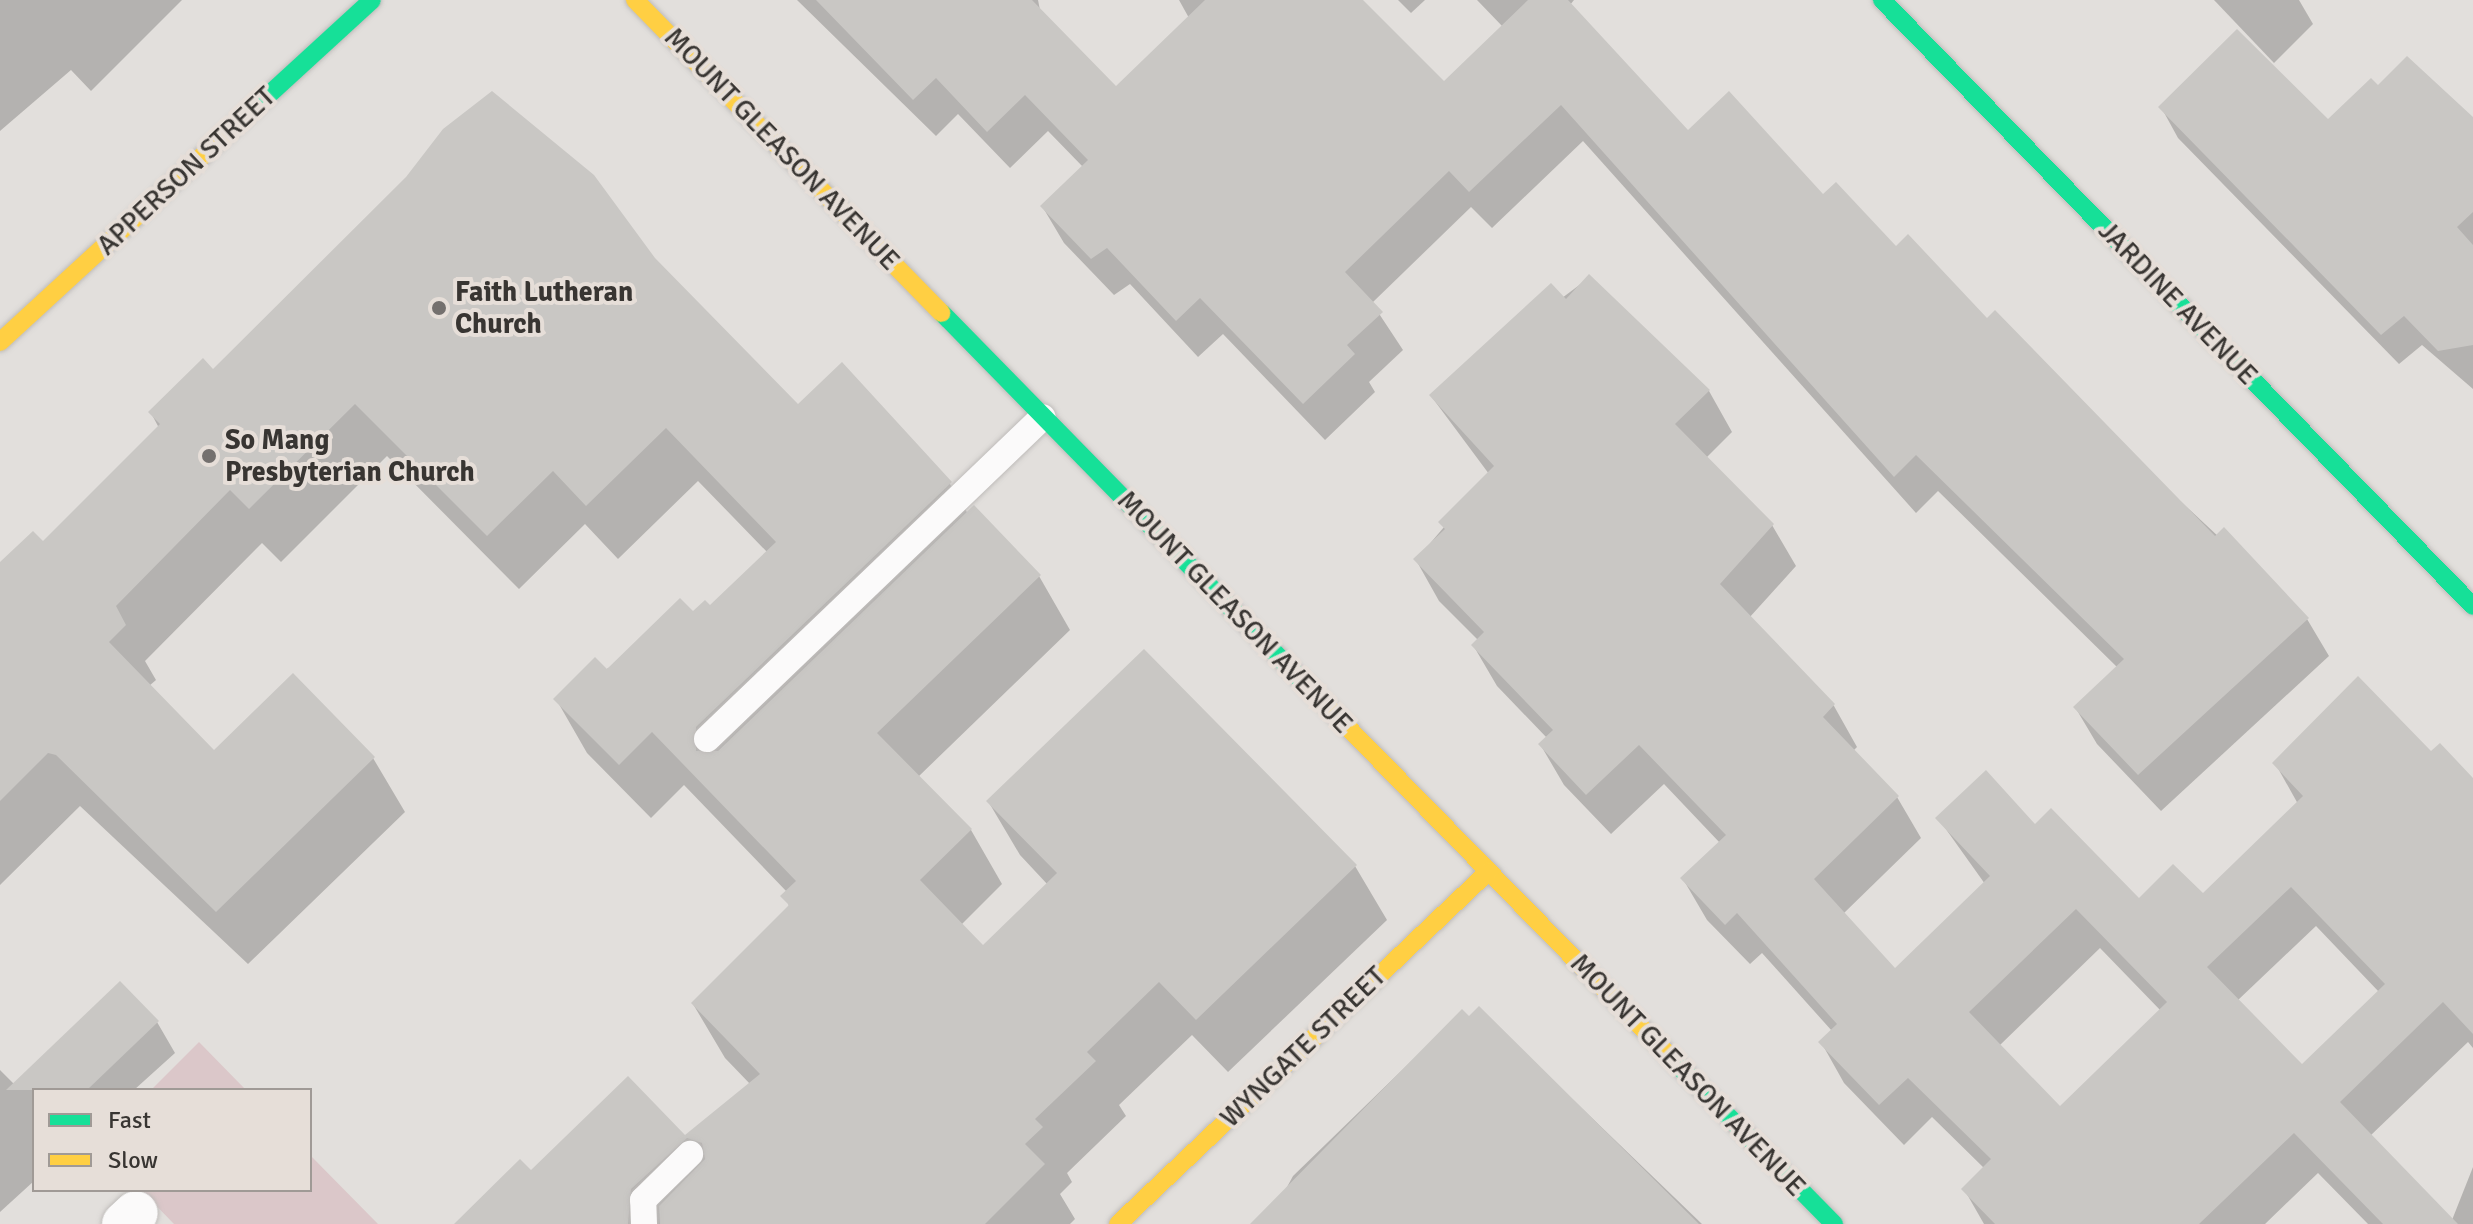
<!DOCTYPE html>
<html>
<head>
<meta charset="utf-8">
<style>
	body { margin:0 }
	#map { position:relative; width:2473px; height:1224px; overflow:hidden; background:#e2dfdc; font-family:Signika,sans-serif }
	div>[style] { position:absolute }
	.green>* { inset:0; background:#dbc7c9 }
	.shadow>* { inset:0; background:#0003 }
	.building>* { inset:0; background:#c9c7c4 }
	.roads { filter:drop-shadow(0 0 2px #bfbcba) drop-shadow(0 0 2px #bfbcba) }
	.lane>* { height:26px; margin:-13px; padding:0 13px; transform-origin:13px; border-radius:13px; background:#fbfafa }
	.street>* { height:44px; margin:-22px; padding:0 22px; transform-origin:22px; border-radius:22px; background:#fbfafa }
	.fast>* { height:18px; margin:-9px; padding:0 9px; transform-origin:9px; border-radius:9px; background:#16e098 }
	.slow>* { height:18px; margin:-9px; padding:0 9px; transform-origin:9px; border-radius:9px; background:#ffcf43 }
	.dots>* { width:22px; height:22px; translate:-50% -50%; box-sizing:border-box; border:4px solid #e6ded8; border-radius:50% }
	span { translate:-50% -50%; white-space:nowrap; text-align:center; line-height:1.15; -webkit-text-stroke:8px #e6ded8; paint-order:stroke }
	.street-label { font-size:28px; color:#383532 }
	.poi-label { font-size:28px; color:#383532; font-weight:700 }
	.left { translate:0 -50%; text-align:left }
	.legend { position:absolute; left:32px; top:1088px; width:280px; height:104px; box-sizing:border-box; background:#e6ded8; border:2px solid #a09a96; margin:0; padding:10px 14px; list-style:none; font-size:24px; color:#383532 }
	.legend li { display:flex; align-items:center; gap:16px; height:40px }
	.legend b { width:40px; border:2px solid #a09a96 }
</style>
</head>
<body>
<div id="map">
	<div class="green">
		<i style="clip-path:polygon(199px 1042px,246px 1090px,151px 1090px)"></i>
		<i style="clip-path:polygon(310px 1155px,378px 1224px,174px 1224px,141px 1190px,310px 1190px)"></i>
	</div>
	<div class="shadow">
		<i style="clip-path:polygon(0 0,182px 0,91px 91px,71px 70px,0 131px)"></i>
		<i style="clip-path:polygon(797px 0,1038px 0,1040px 10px,1116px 89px,1189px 18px,1179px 0,1259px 0,1444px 84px,1503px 27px,1477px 0,1574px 0,1570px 5px,1688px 133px,1823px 197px,1987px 321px,2307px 619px,2329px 656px,2161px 811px,2097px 744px,2075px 707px,2118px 668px,1938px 491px,1916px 513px,1583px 141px,1492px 228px,1471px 207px,1372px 303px,1403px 350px,1369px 382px,1375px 392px,1325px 440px,1223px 334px,1198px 357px,1130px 284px,1114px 295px,1064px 243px,1042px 206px,1083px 167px,1048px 131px,1010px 168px,958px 114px,936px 136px)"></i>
		<i style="clip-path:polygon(1398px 0,1425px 0,1411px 13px)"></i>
		<i style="clip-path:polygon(2214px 0,2299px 0,2313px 24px,2274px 63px)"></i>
		<i style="clip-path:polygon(2378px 87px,2473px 120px,2473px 389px,2422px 345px,2399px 364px,2178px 138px,2161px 107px,2328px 122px)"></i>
		<i style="clip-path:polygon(653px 259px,798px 407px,950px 484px,968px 514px,1039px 576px,1070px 630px,918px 777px,971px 830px,1002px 884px,961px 925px,983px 948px,1048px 885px,1020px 855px,988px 801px,1355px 866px,1387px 920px,1228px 1072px,1192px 1035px,1119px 1105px,1126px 1116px,1067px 1173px,1072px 1182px,1060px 1194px,1075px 1219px,1070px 1224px,456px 1224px,531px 1173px,685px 1138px,751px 1085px,725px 1058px,693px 1004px,789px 908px,787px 892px,684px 785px,651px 818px,587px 753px,556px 699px,710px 608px,768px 553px,698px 481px,618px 559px,585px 524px,519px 589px,387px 456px,281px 562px,262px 543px,145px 661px,156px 680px,149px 686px,213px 753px,373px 758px,405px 812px,248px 964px,80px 806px,0 885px,0 565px,43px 544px,159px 428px,151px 413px,213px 372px)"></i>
		<i style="clip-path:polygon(evenodd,1590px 277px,1709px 391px,1732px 432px,1706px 458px,1772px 525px,1796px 566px,1749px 618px,1834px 706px,1857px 747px,1853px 751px,1897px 797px,1921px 838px,1843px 914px,1895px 971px,1985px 884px,1938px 818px,2034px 826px,2139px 901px,2203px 895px,2298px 804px,2275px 763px,2431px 754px,2473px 780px,2473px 1048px,2468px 1042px,2370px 1136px,2452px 1220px,2473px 1167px,2473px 1224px,2368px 1224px,2318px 1173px,2265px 1224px,1984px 1224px,1964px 1189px,1985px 1169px,1932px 1117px,1904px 1145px,1844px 1083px,1821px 1042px,1832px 1031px,1762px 953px,1750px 964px,1707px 920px,1683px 879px,1720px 843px,1664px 784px,1611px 834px,1564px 785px,1540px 744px,1547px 738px,1497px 686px,1473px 645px,1478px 640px,1439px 601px,1416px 560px,1489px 474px,1431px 396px,1590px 277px,2316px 926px,2379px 992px,2302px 1067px,2237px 1001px,2316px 926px,1590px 277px,2100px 948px,2161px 1011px,2060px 1108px,1999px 1046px,2100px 948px)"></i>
		<i style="clip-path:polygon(1479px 1009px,1702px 1224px,1267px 1224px,1293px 1176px,1462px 1012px,1469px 1019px)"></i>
		<i style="clip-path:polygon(157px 1022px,175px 1053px,134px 1090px,34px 1090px,34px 1181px,0 1212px,0 1070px,15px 1085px)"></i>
	</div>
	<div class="building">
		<i style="clip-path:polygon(816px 0,1032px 0,1116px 86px,1205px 0,1363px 0,1444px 81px,1528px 0,1568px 0,1688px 130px,1729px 91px,1823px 194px,1836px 182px,1896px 246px,1908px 234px,1987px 318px,1995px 310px,2215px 536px,2224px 527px,2309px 618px,2138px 775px,2073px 707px,2124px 659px,1916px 455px,1894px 477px,1561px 105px,1469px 192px,1449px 171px,1345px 272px,1383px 312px,1347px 345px,1355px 354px,1303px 404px,1200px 298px,1176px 321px,1107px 248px,1091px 259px,1040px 206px,1088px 160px,1025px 95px,987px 132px,936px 78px,913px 100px)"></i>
		<i style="clip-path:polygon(2237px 29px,2328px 119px,2371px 78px,2378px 85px,2407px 56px,2473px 117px,2473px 212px,2457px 227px,2473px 245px,2473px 345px,2438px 351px,2404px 316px,2381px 335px,2158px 107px)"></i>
		<i style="clip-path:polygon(492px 91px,594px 175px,655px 258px,798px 404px,842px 362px,952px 482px,696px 727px,696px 751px,718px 751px,974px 505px,1041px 575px,877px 733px,972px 829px,920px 880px,983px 945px,1057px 873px,986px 801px,1144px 649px,1357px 865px,1196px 1020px,1159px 982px,1087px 1052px,1096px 1061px,1035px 1119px,1043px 1127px,1025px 1144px,1045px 1164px,985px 1224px,660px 1224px,659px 1206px,705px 1159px,702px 1143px,687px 1138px,631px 1189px,628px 1224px,454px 1224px,520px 1159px,531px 1170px,628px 1076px,685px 1135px,760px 1074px,691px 1003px,789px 905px,780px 896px,796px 881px,652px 732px,619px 765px,553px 699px,595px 657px,607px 669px,680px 598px,693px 611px,705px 600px,710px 605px,776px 542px,666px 428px,586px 506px,553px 471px,487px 536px,355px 404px,249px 509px,230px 490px,116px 606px,126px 625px,109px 642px,214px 750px,293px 673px,375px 757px,216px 912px,56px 755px,48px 753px,0 801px,0 562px,33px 531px,43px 541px,160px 424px,148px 412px,203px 358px,213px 369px,406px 177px,443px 129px)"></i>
		<i style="clip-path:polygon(evenodd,1589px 274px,1710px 390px,1675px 424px,1774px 524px,1720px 584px,1835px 704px,1823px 717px,1899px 796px,1814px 879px,1895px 968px,1990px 876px,1935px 818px,1986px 770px,2035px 824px,2051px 808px,2139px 898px,2173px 864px,2203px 893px,2303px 796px,2272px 763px,2358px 676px,2431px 751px,2440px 743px,2473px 778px,2473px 1034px,2443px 1002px,2340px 1102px,2458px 1224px,2383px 1224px,2294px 1133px,2199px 1224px,1995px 1224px,1961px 1189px,1991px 1159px,1908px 1078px,1879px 1105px,1818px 1042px,1837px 1024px,1737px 913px,1725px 925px,1680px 878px,1726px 835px,1639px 745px,1586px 795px,1538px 744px,1553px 730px,1471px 645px,1484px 632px,1413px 559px,1445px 529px,1438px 522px,1494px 466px,1429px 395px,1551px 283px,1566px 299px,1589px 274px,2291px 887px,2385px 984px,2302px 1064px,2207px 967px,2291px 887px,1589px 274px,2076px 909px,2167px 1002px,2060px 1106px,1969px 1012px,2076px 909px)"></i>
		<i style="clip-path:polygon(120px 981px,159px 1021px,87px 1090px,6px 1090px)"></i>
		<i style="clip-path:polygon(1479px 1006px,1699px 1224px,1250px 1224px,1462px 1009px,1469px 1016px)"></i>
	</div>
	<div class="roads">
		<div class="lane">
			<i style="left:707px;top:739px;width:465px;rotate:-43.8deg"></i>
			<i style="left:644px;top:1224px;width:24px;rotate:-92deg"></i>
			<i style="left:643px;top:1200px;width:66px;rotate:-44.4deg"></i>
		</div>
		<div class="street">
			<i style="left:124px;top:1224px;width:16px;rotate:-43deg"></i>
		</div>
		<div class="fast">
			<i style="left:1882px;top:0;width:846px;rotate:45.72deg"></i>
			<i style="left:239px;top:122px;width:180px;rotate:-42.5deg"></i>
			<i style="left:942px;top:313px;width:539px;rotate:45.6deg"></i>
			<i style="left:1668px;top:1055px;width:237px;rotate:45.5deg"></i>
		</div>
		<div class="slow">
			<i style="left:635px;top:0;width:438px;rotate:45.6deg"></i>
			<i style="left:0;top:342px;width:325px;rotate:-42.6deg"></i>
			<i style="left:1319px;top:698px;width:499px;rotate:45.6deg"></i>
			<i style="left:1118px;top:1224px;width:512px;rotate:-43.58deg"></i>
		</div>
	</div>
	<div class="dots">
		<i style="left:439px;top:308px;background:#74706e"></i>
		<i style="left:209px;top:456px;background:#74706e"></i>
	</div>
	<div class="street-label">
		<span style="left:782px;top:149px;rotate:46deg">MOUNT GLEASON AVENUE</span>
		<span style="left:186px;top:171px;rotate:-43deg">APPERSON STREET</span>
		<span style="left:2178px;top:303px;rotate:46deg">JARDINE AVENUE</span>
		<span style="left:1235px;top:612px;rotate:46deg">MOUNT GLEASON AVENUE</span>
		<span style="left:1303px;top:1047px;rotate:-44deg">WYNGATE STREET</span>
		<span style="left:1688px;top:1075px;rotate:46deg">MOUNT GLEASON AVENUE</span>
	</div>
	<div class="poi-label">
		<span class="left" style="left:455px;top:308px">Faith Lutheran<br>Church</span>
		<span class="left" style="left:225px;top:456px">So Mang<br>Presbyterian Church</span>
	</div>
	<ul class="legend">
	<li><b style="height:10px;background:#16e098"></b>Fast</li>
	<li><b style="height:10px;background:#ffcf43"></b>Slow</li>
	</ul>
</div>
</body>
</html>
